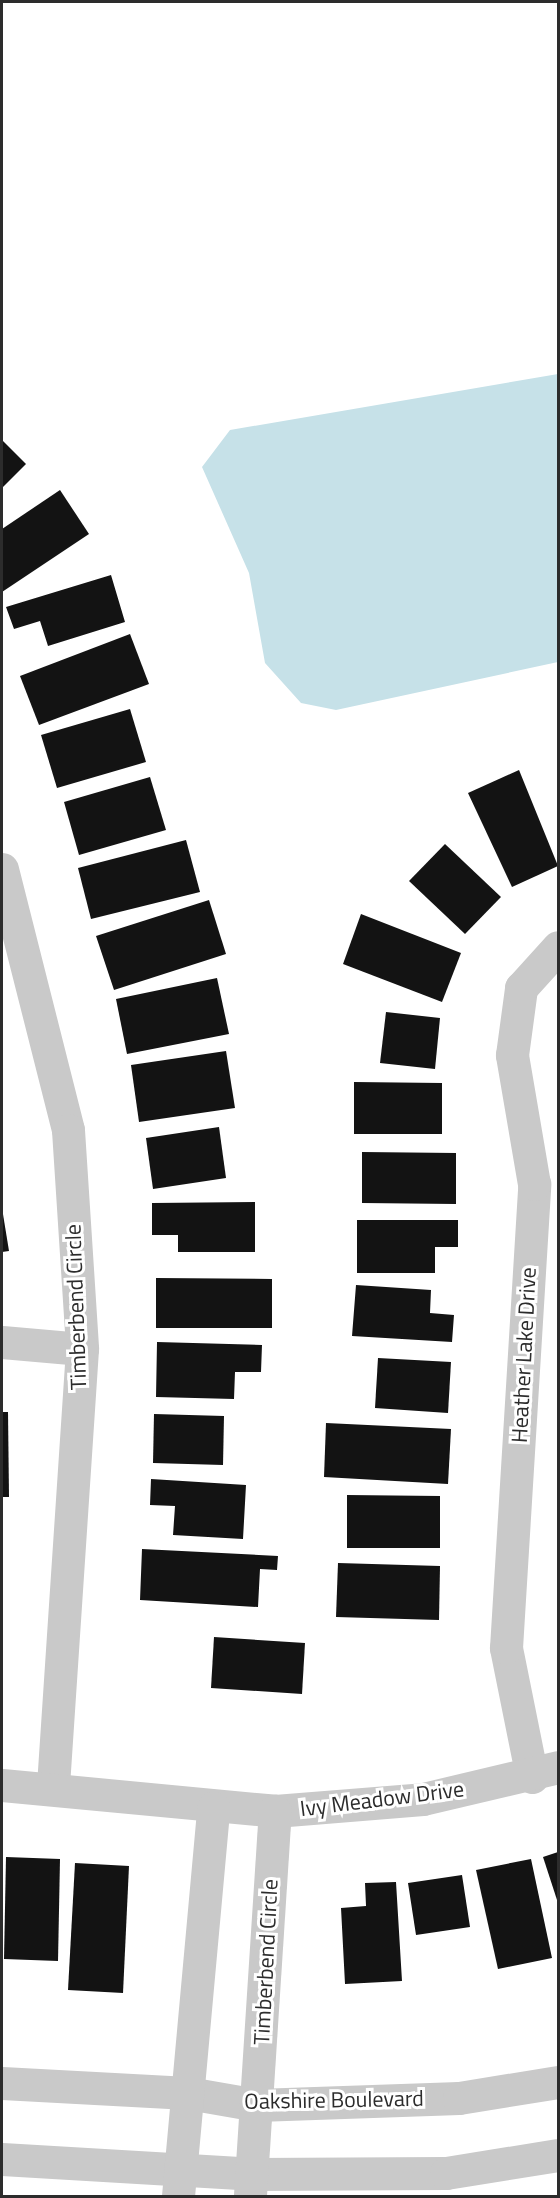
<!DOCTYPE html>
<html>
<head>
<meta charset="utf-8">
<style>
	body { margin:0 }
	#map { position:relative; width:560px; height:2198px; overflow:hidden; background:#fff; font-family:"Titillium Web",sans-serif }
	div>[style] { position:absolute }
	.water>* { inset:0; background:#c6e1e8 }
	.building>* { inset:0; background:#131313 }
	.minor>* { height:33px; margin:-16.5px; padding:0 16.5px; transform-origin:16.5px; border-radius:16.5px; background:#c9c9c9 }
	span { translate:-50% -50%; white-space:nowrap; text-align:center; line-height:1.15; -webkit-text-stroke:6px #fff; paint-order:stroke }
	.street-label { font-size:22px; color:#2c2c2c }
	.frame { position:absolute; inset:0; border:3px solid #2c2c2c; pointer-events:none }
</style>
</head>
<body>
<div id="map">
	<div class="water">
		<i style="clip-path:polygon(558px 374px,558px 662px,336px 710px,301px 703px,265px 663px,249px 573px,202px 467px,230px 430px)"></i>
	</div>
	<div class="building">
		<i style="clip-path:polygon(2px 440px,26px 464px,2px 488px)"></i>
		<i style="clip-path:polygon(60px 490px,89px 534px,2px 592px,2px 529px)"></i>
		<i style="clip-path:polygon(111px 575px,125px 622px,48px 646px,40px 621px,14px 629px,6px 607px)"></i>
		<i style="clip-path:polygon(130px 634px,149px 684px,39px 725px,20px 676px)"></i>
		<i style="clip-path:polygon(130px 709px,146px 762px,57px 788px,41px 735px)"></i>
		<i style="clip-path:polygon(519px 770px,558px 866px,512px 887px,468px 793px)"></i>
		<i style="clip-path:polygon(150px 777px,166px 830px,79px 855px,64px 802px)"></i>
		<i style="clip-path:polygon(186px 840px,200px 892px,91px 919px,78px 868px)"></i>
		<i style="clip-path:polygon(445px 844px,501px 897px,465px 934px,409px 881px)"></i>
		<i style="clip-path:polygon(209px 900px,226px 954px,114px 990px,96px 936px)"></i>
		<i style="clip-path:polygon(361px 914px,461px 953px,442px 1002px,343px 964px)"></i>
		<i style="clip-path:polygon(217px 978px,229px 1034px,127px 1054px,116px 999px)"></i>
		<i style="clip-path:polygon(386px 1012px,440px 1018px,435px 1069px,380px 1063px)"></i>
		<i style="clip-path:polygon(226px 1051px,235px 1108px,139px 1122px,131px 1065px)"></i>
		<i style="clip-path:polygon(354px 1082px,442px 1083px,442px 1134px,354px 1134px)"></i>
		<i style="clip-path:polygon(219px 1127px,226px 1178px,153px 1189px,146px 1138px)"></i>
		<i style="clip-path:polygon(362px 1152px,456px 1153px,456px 1204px,362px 1203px)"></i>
		<i style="clip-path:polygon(255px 1202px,255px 1252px,178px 1252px,178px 1235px,152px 1235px,152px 1203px)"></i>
		<i style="clip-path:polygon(2px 1208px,9px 1251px,2px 1252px)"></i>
		<i style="clip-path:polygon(357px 1220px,458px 1220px,458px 1247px,435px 1247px,435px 1273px,357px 1273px)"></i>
		<i style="clip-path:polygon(156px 1278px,272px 1279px,272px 1328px,156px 1328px)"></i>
		<i style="clip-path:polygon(356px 1285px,431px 1290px,430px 1313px,454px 1315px,452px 1342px,352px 1336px)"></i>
		<i style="clip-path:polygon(157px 1342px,262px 1345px,261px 1372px,235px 1372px,234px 1399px,156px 1397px)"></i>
		<i style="clip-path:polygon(378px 1358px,451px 1362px,448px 1413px,375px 1408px)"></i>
		<i style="clip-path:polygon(2px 1412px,8px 1412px,9px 1497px,2px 1497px)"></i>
		<i style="clip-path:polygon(154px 1414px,224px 1416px,223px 1465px,153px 1463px)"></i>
		<i style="clip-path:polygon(326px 1423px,451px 1429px,448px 1484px,324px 1477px)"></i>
		<i style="clip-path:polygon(151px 1479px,246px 1485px,243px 1539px,173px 1535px,175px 1506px,150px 1505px)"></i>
		<i style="clip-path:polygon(347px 1495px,440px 1496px,440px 1548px,347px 1548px)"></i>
		<i style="clip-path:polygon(142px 1549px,278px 1556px,277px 1570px,260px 1569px,258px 1607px,140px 1600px)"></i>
		<i style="clip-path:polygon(338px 1563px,440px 1566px,439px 1620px,336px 1617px)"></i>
		<i style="clip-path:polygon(214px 1637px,305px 1643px,302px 1694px,211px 1688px)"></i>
		<i style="clip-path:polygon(558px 1852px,558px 1903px,543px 1857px)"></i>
		<i style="clip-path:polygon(6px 1857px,60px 1859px,58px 1961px,4px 1959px)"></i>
		<i style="clip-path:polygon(531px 1859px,552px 1958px,498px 1969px,476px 1870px)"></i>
		<i style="clip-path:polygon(75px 1863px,129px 1866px,123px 1993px,68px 1990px)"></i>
		<i style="clip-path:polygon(462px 1875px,470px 1927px,416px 1935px,408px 1883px)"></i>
		<i style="clip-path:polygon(396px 1882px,402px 1981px,345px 1984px,341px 1908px,366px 1906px,365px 1883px)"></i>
	</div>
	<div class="minor">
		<i style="left:2px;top:869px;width:269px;rotate:75.8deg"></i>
		<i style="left:68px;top:1130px;width:219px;rotate:86.3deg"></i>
		<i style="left:82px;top:1349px;width:440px;rotate:93.8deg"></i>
		<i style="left:2px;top:1342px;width:80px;rotate:5deg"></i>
		<i style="left:532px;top:1777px;width:132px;rotate:-101.4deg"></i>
		<i style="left:506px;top:1648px;width:465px;rotate:-86.5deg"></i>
		<i style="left:534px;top:1184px;width:131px;rotate:-99.7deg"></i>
		<i style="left:512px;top:1055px;width:68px;rotate:-82.3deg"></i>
		<i style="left:521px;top:988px;width:55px;rotate:-47.9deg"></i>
		<i style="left:2px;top:1785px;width:274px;rotate:5.4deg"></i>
		<i style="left:275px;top:1811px;width:148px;rotate:-4.6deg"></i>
		<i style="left:423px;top:1799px;width:139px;rotate:-13.3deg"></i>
		<i style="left:2px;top:2083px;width:186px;rotate:3.1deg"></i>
		<i style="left:188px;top:2093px;width:70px;rotate:9.9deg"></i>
		<i style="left:257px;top:2105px;width:202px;rotate:-2deg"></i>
		<i style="left:459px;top:2098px;width:100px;rotate:-9.2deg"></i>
		<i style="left:2px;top:2159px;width:250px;rotate:3.4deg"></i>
		<i style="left:252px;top:2174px;width:194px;rotate:-0.3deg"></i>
		<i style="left:446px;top:2173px;width:113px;rotate:-9.1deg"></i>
		<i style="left:250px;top:2195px;width:385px;rotate:-86.3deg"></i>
		<i style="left:178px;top:2196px;width:390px;rotate:-84.8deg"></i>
	</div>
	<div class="street-label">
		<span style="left:76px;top:1307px;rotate:-92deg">Timberbend Circle</span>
		<span style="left:524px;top:1355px;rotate:-87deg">Heather Lake Drive</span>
		<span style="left:382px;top:1799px;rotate:-7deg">Ivy Meadow Drive</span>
		<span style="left:266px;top:1962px;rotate:-87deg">Timberbend Circle</span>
		<span style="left:334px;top:2100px;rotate:-1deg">Oakshire Boulevard</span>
	</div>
	<div class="frame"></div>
</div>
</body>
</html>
